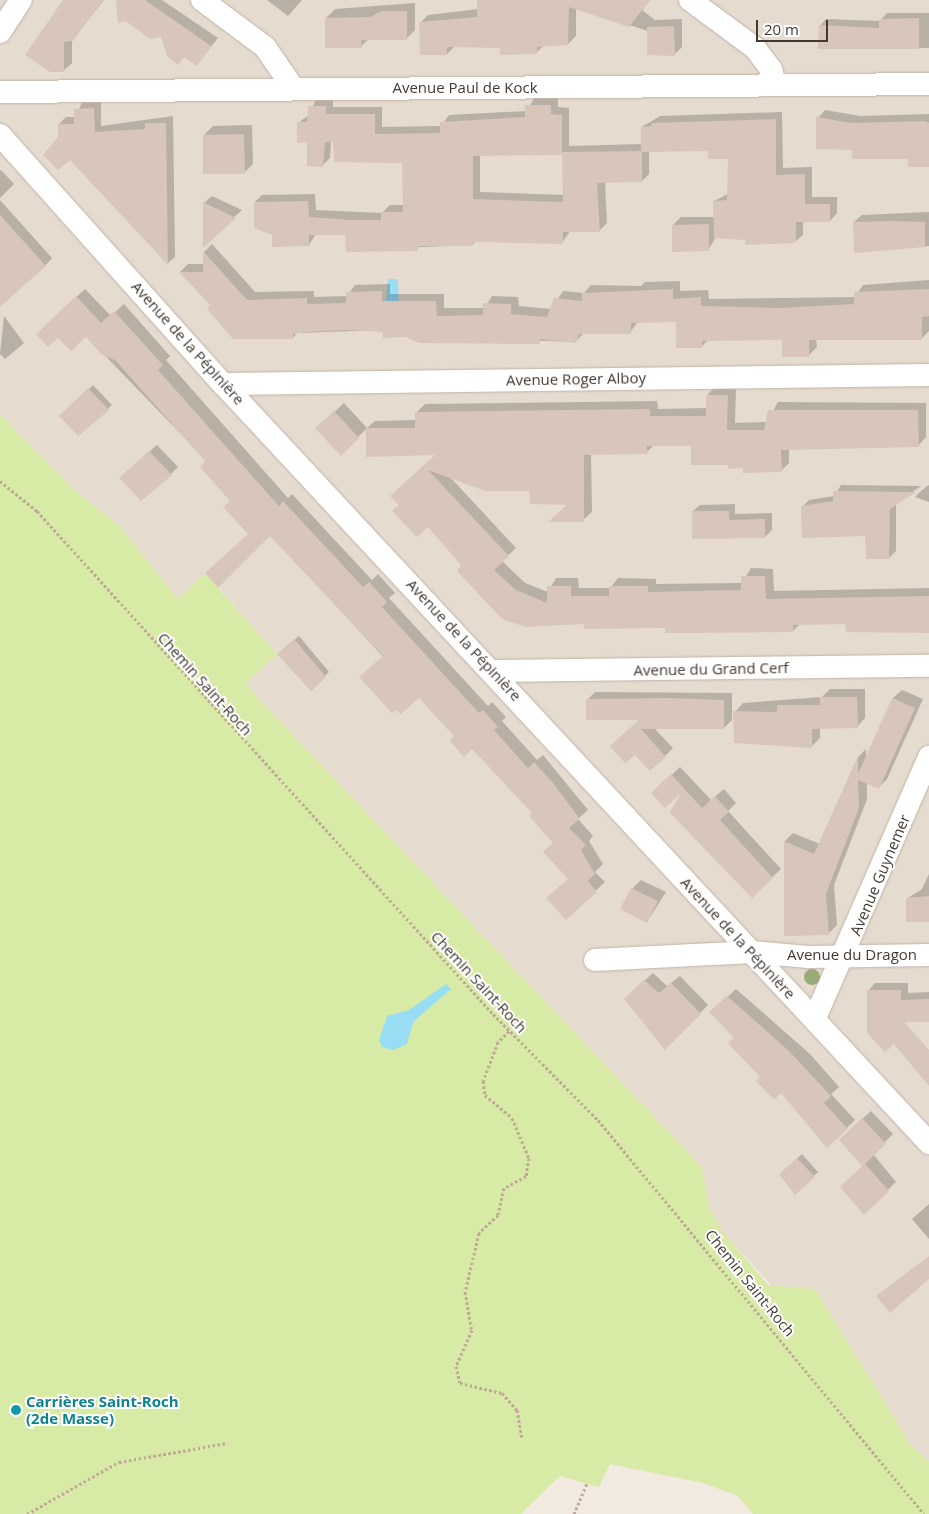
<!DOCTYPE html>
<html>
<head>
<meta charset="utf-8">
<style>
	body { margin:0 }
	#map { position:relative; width:929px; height:1514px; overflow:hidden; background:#f2eae1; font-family:"Open Sans",sans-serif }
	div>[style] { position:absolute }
	.residential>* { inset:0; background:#e6dbcf }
	.green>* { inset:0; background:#d7eaa6 }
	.water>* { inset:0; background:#97def5 }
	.shadow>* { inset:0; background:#0003 }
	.building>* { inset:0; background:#d7c6b9 }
	.path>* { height:3px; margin-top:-1.5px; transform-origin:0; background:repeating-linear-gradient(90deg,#c0a994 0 2.5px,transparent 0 5px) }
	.roads { filter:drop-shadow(0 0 1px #c0b3a6) drop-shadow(0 0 1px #c0b3a6) }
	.street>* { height:22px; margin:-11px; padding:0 11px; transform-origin:11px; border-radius:11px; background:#fff }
	.trees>* { width:16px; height:16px; margin:-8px; border-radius:50%; background:#99ab78 }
	.dots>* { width:14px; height:14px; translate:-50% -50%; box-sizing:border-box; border:2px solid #fff; border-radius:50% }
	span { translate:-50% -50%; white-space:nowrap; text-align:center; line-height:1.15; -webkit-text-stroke:4px #fff; paint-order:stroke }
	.street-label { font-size:15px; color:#433932 }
	.culture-label { font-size:15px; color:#0d838f; font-weight:700 }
	.left { translate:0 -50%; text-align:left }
	.scale { position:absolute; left:756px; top:20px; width:72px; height:22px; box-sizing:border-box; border:2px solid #433932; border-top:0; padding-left:6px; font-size:15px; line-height:18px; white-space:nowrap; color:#433932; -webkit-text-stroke:4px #fff; paint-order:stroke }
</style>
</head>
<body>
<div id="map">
	<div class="residential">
		<i style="clip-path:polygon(0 0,929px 0,929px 1482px,877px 1399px,228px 699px,277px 654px,206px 573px,177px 600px,0 419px)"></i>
	</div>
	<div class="green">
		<i style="clip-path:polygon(0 414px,73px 489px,119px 525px,178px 599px,205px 573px,277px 654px,246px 683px,258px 698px,702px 1167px,709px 1206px,720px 1229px,768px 1285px,815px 1289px,911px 1445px,929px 1462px,929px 1514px,753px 1514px,738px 1496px,703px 1483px,610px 1464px,599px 1487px,560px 1476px,521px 1514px,0 1514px)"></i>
	</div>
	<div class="water">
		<i style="clip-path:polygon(388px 279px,398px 279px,399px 315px,385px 315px)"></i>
		<i style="clip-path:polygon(446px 984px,451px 989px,413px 1022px,407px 1044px,394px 1050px,382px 1047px,379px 1040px,387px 1016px,409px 1010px)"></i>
	</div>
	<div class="shadow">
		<i style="clip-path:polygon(64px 0,104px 0,72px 40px,72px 63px,63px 71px)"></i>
		<i style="clip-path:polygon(117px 0,162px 0,218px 38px,197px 64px,185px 56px,178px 63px,162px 35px)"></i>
		<i style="clip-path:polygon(267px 0,302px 0,288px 16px)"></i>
		<i style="clip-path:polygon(479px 0,650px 0,642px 10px,655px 20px,682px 19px,682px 47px,674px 55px,648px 31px,576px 8px,576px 36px,568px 44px,544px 45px,536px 53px,501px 46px,455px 46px,447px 54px,420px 23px,428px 15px,479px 9px)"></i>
		<i style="clip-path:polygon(415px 3px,415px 30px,406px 39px,369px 39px,361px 46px,326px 18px,335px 9px)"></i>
		<i style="clip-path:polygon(887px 13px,929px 13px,929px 48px,819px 48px,820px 26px,826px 19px,880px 21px)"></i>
		<i style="clip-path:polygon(evenodd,534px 98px,558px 98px,558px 107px,569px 108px,569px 146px,642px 144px,642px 127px,660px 116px,782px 112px,783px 168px,812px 167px,812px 197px,837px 197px,837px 213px,830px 221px,803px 221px,803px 235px,795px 242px,716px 237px,708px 250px,673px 225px,681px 217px,715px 217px,714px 201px,728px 194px,729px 158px,709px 150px,649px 151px,649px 174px,642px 181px,605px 181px,607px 223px,599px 231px,570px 231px,562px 243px,476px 241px,472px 245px,347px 250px,347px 233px,316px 234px,309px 245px,273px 234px,255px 202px,262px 195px,315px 194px,316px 210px,382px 213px,390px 205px,404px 205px,404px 162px,331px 141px,330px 158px,323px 165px,298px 123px,309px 115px,316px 99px,333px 99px,333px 107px,382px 107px,382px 127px,441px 126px,449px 115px,527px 111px,534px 98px,563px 154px,564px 195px,480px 192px,480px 155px,563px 154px)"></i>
		<i style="clip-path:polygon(82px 102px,101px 102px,101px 126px,173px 116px,175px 257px,168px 263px,70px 159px,59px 124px,66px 117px,76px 117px)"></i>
		<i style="clip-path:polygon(825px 110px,860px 116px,929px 114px,929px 166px,909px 157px,853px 149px,818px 118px)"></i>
		<i style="clip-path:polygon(252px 125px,253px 164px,245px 172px,204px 135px,213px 126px)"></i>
		<i style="clip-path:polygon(1px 170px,14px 184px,0 198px,0 171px)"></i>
		<i style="clip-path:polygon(212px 196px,242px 210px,204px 245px,204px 203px)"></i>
		<i style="clip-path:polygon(0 200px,52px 258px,45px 266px,0 271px)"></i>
		<i style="clip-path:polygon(929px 212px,929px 246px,855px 252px,854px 222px,862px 215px)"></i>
		<i style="clip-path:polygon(212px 244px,255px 292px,314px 291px,314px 297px,347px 296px,355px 285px,390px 284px,390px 294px,444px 294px,444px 308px,485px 308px,492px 296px,518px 297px,519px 306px,551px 309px,563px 291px,584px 293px,591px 285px,641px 286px,645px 282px,680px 281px,680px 291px,708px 290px,709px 299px,855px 297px,863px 285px,929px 280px,929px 331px,921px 339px,816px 339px,817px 347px,809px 355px,783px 339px,708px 340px,701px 347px,678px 321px,638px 322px,630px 332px,583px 334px,575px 342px,406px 336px,384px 330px,297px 333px,293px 338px,212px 305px,180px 272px,188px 264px,205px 264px,204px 252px)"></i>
		<i style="clip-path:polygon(85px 289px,111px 316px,124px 304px,170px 356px,166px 360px,288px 498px,292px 494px,372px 580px,378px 574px,395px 593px,389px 598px,488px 706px,492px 702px,506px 717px,502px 721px,537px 760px,543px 755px,588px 810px,578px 819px,593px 836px,589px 841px,603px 864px,595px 872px,605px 882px,566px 918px,569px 878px,554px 843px,533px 813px,473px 748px,456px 736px,270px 534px,250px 533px,207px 461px,86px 336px,46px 325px)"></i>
		<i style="clip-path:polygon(4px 316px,24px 343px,5px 359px,0 354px)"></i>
		<i style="clip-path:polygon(93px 385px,112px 405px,78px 434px,60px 416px)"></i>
		<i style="clip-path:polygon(715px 387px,736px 387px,735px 423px,767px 422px,778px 402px,926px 403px,926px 437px,918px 446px,789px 449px,789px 463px,781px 471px,744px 472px,744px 467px,729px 468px,729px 464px,693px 464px,693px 444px,654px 445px,646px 453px,591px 454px,592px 512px,583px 520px,551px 521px,569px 503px,531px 503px,531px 490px,485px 490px,450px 477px,516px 548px,502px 561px,525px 583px,548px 592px,556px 578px,578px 578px,579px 588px,610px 588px,618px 578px,656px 579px,656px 584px,742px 583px,751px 568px,773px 569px,774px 591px,929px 588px,929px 631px,847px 630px,847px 623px,800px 624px,793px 631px,693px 632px,667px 632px,667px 626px,585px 628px,585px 623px,526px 626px,503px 618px,458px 571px,463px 565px,428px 525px,417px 535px,394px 511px,400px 505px,392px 496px,437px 454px,367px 455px,367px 428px,341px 454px,317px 428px,344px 403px,367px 428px,375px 421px,417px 420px,417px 412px,425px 404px,657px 401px,658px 409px,707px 408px,707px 395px)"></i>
		<i style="clip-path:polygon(157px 445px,178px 467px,171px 474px,128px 471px)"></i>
		<i style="clip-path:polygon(841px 485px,921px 486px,896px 504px,896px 551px,889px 558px,867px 535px,802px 507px,809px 500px,834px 496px)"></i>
		<i style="clip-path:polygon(929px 485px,929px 502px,915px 497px,922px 490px)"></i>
		<i style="clip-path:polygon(735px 504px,735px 514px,772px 513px,772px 530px,765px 537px,693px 511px,700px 505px)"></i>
		<i style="clip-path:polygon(299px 636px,329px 672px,311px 689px,279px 654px)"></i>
		<i style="clip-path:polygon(830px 689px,865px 689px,865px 718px,857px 727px,820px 728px,820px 738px,811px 747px,735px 712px,743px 703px,822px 697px)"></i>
		<i style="clip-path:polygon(902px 690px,923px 699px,887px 779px,879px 787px,867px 782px,867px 799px,834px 885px,837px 925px,828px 934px,785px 935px,785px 841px,793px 833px,820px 844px,859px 756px,866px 749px,866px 759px,893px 698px)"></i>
		<i style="clip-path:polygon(595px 692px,732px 693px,732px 720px,724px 728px,654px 728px,673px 748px,665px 756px,619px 738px,641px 719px,587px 700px)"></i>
		<i style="clip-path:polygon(680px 767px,711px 800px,724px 789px,736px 803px,728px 811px,781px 869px,752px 896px,684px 789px,653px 793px)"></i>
		<i style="clip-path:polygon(929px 874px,929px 920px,908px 898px,922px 889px)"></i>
		<i style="clip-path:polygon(641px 880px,666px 892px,647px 922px,632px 889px)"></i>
		<i style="clip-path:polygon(653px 973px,667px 986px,680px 976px,708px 1005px,665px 1049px,633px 991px)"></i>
		<i style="clip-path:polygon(875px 983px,908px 983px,908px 993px,929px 992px,929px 1020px,868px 991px)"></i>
		<i style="clip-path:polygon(736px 989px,810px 1054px,839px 1087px,831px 1094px,855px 1120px,827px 1147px,781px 1091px,762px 1077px,736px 1038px,720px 1004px)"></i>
		<i style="clip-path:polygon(871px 1111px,893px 1134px,873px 1154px,896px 1182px,864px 1213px,864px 1166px,849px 1131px)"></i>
		<i style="clip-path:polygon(802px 1154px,818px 1172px,795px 1193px,780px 1174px)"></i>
		<i style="clip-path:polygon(929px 1204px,929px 1239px,912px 1219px)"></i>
	</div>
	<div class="building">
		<i style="clip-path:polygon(63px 0,103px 0,73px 41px,64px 42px,64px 72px,50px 72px,25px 55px)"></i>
		<i style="clip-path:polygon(116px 0,145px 0,211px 46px,197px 66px,184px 57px,178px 65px,167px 56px,161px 37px,150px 39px,126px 21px,118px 23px)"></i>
		<i style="clip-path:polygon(477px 0,650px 0,629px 27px,569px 7px,568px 45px,537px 47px,537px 54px,500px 55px,500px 48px,447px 47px,447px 55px,420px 55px,419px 22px,477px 17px)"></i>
		<i style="clip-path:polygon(382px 11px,407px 11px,407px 40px,361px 40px,362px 48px,325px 48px,325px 18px,370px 17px)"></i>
		<i style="clip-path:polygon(919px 18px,919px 49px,818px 49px,819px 25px,879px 28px,879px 19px)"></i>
		<i style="clip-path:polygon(674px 26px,675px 56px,647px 55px,647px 27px)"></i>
		<i style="clip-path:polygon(evenodd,525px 105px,551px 105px,551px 114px,562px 115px,562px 152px,641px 151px,641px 127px,652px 126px,651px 123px,776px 119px,776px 175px,805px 174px,805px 204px,830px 204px,830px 222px,796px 222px,796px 243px,745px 245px,745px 240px,714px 238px,713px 201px,727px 200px,728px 159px,708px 159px,708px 151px,642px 152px,642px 182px,597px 183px,600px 232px,563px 232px,563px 244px,473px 242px,472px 246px,418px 246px,418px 251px,346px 252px,345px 235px,309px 235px,309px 246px,272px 247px,272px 235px,254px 228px,254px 202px,308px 201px,309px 217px,349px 220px,381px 220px,381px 212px,403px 212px,402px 163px,334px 162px,333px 142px,325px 142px,323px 167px,307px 166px,307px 142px,297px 143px,297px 122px,307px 122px,308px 106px,326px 106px,326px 114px,375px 114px,375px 134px,440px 133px,440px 122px,525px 117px,525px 105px,562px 155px,563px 202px,473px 199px,473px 156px,562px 155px)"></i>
		<i style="clip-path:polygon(94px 108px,95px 132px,145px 129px,145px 123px,166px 123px,168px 265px,70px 160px,58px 170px,43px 155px,58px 137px,58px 124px,74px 124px,74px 109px)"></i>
		<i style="clip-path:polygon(816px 117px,852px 123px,925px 121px,929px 123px,929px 167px,908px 167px,908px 159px,852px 159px,852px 150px,816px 149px)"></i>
		<i style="clip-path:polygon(244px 134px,245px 174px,203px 174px,203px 135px)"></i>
		<i style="clip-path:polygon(203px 202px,236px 218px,203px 248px)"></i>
		<i style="clip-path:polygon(0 215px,46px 266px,0 307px)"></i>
		<i style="clip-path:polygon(889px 221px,925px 222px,925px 247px,854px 253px,853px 222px)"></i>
		<i style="clip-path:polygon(709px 224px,709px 251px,672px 252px,672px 225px)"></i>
		<i style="clip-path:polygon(203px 251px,247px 300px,307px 298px,307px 304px,346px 303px,346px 292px,382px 291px,382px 301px,436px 301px,437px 316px,483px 315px,483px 303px,511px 304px,511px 314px,547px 317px,554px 298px,582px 301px,582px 293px,673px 289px,673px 299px,701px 297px,701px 306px,781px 308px,854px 304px,854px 292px,929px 289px,929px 316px,922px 317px,922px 340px,809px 340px,809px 357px,782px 357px,782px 340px,702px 341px,702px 348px,676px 348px,676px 322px,631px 323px,631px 334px,579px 334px,576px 343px,540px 339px,540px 344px,419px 343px,406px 337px,383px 338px,383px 332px,346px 330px,307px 332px,293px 334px,293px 339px,233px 339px,207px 309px,210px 305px,179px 272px,203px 272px)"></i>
		<i style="clip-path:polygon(76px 296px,101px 323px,114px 311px,163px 365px,158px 370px,279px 506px,283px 501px,363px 587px,369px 582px,387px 602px,382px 607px,479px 713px,483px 710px,498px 727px,494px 730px,528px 768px,534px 762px,553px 783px,580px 819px,569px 828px,586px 845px,581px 850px,595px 874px,588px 881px,597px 892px,566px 920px,546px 898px,568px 879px,543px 852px,553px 843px,529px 816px,532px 813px,472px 749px,464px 757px,450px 741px,454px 736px,419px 698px,401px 714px,396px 710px,392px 713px,359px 677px,383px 656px,270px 536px,218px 588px,205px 573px,248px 534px,223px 507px,230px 501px,200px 467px,205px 461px,115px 360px,102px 355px,86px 337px,71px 351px,58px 338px,48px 347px,36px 334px)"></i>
		<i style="clip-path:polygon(88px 388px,109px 410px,78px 436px,59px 416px)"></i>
		<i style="clip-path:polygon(706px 395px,728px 395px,727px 430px,764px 430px,768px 410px,918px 410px,919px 447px,781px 450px,782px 472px,743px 473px,743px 468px,728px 469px,728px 465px,691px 465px,691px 446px,647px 446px,647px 454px,584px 455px,584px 522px,548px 522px,567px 505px,530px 504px,529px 491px,485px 491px,428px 470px,509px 556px,494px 570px,516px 590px,547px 603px,547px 586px,571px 586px,571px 596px,609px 596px,609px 586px,648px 586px,648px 592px,741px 590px,741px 576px,765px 576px,766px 599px,929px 596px,929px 633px,846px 632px,845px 624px,793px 625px,793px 632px,693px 633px,665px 633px,665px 628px,584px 629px,584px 624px,526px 627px,502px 619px,457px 571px,461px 565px,428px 527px,417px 537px,392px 511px,399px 505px,390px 496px,435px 455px,366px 457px,366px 428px,415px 428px,415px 412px,650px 409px,650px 416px,706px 416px)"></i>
		<i style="clip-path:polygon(334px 411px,359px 438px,341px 456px,315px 428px)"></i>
		<i style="clip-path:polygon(149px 451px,172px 475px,141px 501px,119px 478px)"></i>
		<i style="clip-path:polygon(833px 491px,916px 492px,890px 509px,889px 559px,866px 559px,865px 536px,802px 538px,801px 506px,833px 501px)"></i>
		<i style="clip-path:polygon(692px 511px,729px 511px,729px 520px,765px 519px,765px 538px,692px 539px)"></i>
		<i style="clip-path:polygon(294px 639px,326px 677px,311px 691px,277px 654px)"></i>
		<i style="clip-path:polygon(820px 697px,857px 697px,858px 728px,812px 729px,812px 748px,734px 743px,733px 711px,777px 712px,777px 705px,820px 705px)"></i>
		<i style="clip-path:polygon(672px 698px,724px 700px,724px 729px,641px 729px,666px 757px,650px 771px,635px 755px,625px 763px,610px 746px,639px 720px,586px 720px,586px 699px)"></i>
		<i style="clip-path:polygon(892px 698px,915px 708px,879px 789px,858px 780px,859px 808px,826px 894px,829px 935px,784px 936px,784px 841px,814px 854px,858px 756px,858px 774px)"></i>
		<i style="clip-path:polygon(671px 774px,702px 808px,715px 796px,729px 812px,720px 820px,773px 878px,752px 898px,670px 813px,680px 794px,665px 808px,651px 793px)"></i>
		<i style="clip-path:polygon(631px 888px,658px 901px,647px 923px,620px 909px)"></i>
		<i style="clip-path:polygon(929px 896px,929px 922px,906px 922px,906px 898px)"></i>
		<i style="clip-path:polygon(644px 980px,659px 993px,671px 983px,701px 1014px,665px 1050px,624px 999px)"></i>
		<i style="clip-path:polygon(867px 990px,901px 990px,901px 1000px,929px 999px,929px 1022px,904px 1022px,929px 1050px,929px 1086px,894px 1044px,885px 1052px,867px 1033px)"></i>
		<i style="clip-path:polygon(727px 996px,789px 1051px,831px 1096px,824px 1103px,848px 1129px,827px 1148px,781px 1093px,774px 1100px,756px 1081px,760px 1077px,728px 1043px,734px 1038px,709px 1012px)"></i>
		<i style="clip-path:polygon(862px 1118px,886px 1144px,865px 1164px,889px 1191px,864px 1215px,840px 1187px,862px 1166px,839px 1140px)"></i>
		<i style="clip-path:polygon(797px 1158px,815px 1177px,795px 1195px,779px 1174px)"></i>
		<i style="clip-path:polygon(929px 1256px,929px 1279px,890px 1313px,876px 1296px)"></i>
	</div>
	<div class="path">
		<i style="left:0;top:481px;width:48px;rotate:39deg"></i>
		<i style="left:37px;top:511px;width:679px;rotate:47.81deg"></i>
		<i style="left:493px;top:1014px;width:149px;rotate:45.3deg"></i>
		<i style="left:598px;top:1120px;width:511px;rotate:50.4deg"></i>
		<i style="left:509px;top:1031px;width:16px;rotate:135deg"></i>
		<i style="left:498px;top:1042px;width:42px;rotate:111deg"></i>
		<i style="left:483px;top:1081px;width:14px;rotate:82deg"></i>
		<i style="left:485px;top:1095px;width:35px;rotate:40deg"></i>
		<i style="left:512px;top:1118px;width:43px;rotate:67deg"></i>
		<i style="left:529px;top:1158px;width:18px;rotate:99deg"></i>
		<i style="left:526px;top:1176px;width:25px;rotate:151deg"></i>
		<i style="left:504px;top:1188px;width:28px;rotate:103deg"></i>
		<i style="left:498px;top:1215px;width:26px;rotate:137deg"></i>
		<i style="left:479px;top:1233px;width:61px;rotate:103.3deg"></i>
		<i style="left:465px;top:1292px;width:39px;rotate:80deg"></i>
		<i style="left:472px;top:1330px;width:39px;rotate:114deg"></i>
		<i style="left:456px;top:1366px;width:17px;rotate:77deg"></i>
		<i style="left:460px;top:1383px;width:43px;rotate:13.4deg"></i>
		<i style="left:502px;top:1393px;width:23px;rotate:49deg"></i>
		<i style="left:517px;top:1410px;width:28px;rotate:80deg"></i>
		<i style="left:27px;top:1514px;width:106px;rotate:-29.5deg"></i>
		<i style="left:119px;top:1462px;width:110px;rotate:-10deg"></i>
		<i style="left:574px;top:1514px;width:34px;rotate:-67deg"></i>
	</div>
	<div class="roads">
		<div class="street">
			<i style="left:202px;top:0;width:79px;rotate:36.7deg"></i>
			<i style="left:265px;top:47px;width:51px;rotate:55.4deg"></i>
			<i style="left:690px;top:0;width:81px;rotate:36.4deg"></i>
			<i style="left:755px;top:48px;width:26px;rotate:53deg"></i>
			<i style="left:771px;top:69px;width:16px;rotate:76deg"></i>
			<i style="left:0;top:32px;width:38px;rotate:-57deg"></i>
			<i style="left:0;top:92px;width:929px;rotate:-0.49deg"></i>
			<i style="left:0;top:135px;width:334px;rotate:48.2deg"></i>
			<i style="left:223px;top:384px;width:1037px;rotate:47.07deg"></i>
			<i style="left:223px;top:384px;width:706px;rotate:-0.73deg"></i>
			<i style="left:493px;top:671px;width:436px;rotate:-0.7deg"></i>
			<i style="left:595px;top:960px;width:157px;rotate:-2.9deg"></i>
			<i style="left:752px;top:952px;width:56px;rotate:5.1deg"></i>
			<i style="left:808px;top:957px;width:121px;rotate:-0.9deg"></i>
			<i style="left:815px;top:1018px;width:285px;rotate:-66.4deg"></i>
		</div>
	</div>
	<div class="trees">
		<i style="left:812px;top:977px"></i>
	</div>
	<div class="dots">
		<i style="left:16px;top:1410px;background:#0f9aa8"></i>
	</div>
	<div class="street-label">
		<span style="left:465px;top:88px">Avenue Paul de Kock</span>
		<span style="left:188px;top:343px;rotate:48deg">Avenue de la Pépinière</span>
		<span style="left:576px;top:379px;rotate:-1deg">Avenue Roger Alboy</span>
		<span style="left:464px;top:640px;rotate:47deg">Avenue de la Pépinière</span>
		<span style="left:711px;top:669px;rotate:-1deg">Avenue du Grand Cerf</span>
		<span style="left:205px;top:684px;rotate:48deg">Chemin Saint-Roch</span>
		<span style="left:880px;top:875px;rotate:-67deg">Avenue Guynemer</span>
		<span style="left:738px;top:938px;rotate:47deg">Avenue de la Pépinière</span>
		<span style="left:852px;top:955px">Avenue du Dragon</span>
		<span style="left:479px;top:982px;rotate:47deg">Chemin Saint-Roch</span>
		<span style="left:750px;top:1283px;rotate:51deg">Chemin Saint-Roch</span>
	</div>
	<div class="culture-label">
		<span class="left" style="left:26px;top:1410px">Carrières Saint-Roch<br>(2de Masse)</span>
	</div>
	<div class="scale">20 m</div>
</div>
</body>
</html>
